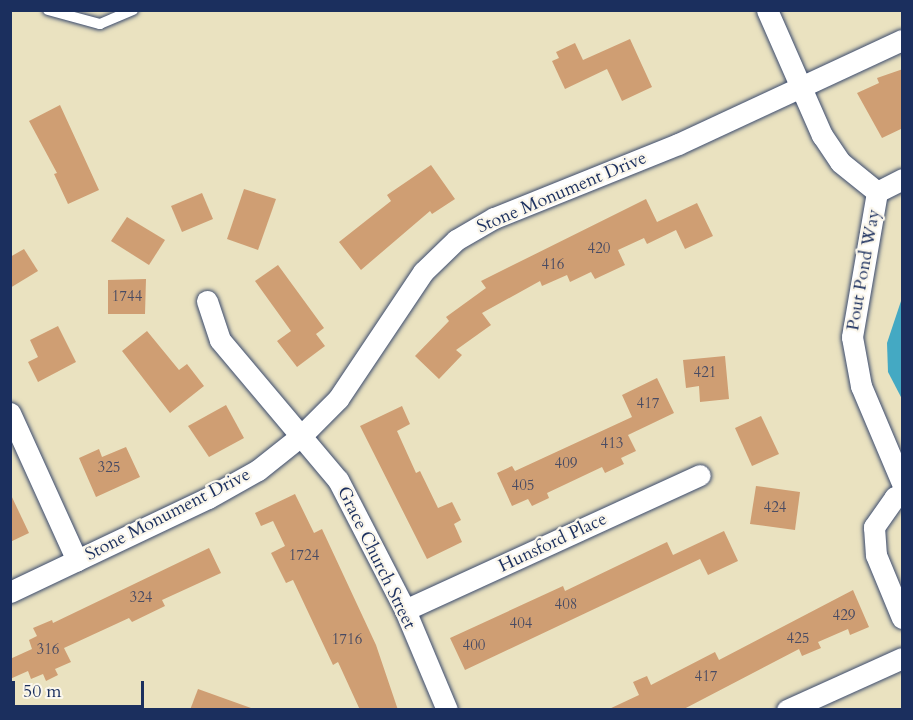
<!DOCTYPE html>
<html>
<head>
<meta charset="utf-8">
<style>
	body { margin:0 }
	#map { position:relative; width:913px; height:720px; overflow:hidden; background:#eae2c0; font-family:Cardo,serif }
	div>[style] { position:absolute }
	.water>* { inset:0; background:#44a9c3 }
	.building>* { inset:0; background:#cf9e73 }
	.roads { filter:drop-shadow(0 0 2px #3a4a6d) drop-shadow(0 0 2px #3a4a6d) }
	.service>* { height:10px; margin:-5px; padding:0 5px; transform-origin:5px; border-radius:5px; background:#fff }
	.minor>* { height:21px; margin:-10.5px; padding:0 10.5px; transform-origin:10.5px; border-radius:10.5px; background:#fff }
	span { translate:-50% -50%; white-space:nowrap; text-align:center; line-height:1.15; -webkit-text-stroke:4.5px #fbf7ec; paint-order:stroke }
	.number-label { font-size:15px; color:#484b63 }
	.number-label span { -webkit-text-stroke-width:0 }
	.street-label { font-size:18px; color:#1b2f5e }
	.frame { position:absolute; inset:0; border:12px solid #1b2f5e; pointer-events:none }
	.scale { position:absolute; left:12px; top:681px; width:132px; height:27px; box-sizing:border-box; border:3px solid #1b2f5e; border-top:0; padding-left:8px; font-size:18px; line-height:21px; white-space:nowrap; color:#1b2f5e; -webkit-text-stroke:4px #fbf7ec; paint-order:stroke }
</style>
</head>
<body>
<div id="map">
	<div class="water">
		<i style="clip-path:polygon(902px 298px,902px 399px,888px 372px,887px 343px)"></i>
	</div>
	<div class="building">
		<i style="clip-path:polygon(630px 39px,652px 87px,622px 101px,607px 69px,565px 89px,552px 61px,559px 58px,556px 52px,575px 43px,583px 60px)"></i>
		<i style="clip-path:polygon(903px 69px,903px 128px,882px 138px,857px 93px,879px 83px,877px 78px)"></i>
		<i style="clip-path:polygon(60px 105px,99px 190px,68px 204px,54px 174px,57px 173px,29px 121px)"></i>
		<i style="clip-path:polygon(431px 165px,455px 199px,432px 214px,430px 211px,361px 270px,339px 242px,391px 201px,387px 195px)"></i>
		<i style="clip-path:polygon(244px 189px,276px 199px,258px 250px,227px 239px)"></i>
		<i style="clip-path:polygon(202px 193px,213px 219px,182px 232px,171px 206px)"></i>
		<i style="clip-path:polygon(646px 199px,657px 222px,697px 203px,713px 236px,685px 249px,676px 230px,647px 244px,644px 238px,618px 250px,625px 265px,595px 279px,591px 272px,570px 282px,567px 275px,542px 286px,540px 281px,482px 313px,491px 325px,456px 350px,462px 355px,439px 379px,415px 356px,449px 321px,446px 317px,486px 288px,481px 281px)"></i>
		<i style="clip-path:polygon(127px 217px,165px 240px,149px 265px,111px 241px)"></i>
		<i style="clip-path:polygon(24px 249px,38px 271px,10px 288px,10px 257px)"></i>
		<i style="clip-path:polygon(278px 265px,324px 328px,316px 334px,325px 346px,297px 367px,277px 341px,291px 331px,255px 281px)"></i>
		<i style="clip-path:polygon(146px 279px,145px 314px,108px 314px,108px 280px)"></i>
		<i style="clip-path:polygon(58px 326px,76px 362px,38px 382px,28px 362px,38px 357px,30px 340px)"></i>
		<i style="clip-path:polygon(147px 331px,179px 370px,187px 364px,204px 386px,170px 413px,122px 351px)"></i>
		<i style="clip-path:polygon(725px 356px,729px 399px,700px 402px,699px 386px,686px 388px,683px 360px)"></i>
		<i style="clip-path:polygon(657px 378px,674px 413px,628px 435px,636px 451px,621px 458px,624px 464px,605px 473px,602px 467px,547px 493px,549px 498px,532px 506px,528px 499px,512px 506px,497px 473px,512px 466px,515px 471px,632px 417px,622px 395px)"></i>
		<i style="clip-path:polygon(226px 405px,244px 438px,209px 457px,188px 426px)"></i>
		<i style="clip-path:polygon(402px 406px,410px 424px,397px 431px,416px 473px,420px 471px,438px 508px,452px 502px,461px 520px,454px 524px,462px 542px,427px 559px,360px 426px)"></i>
		<i style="clip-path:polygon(761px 416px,779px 454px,752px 466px,735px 428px)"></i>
		<i style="clip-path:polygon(126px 447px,140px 477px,96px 497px,79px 458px,99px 449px,102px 457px)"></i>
		<i style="clip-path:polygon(756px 486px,800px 492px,795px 530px,750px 524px)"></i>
		<i style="clip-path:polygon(10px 493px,29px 533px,10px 542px)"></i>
		<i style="clip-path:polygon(295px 494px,314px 533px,322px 529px,376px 645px,398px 710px,360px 710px,338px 662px,333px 665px,293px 580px,286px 583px,271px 553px,285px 546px,273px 521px,261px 526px,255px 513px)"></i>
		<i style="clip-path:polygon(724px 531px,738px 561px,708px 575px,700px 559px,465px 670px,450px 638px,563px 586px,565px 591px,667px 542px,673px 555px)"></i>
		<i style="clip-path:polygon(209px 548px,221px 573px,162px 600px,165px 606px,132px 622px,129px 618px,64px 648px,71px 662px,55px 669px,58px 675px,46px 681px,43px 674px,31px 679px,28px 671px,10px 679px,10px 659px,32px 649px,29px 640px,37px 636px,33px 628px,52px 620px,53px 623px)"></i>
		<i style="clip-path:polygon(853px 590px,869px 627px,850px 635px,848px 629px,818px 642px,821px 648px,802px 656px,799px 649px,682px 710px,607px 710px,639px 695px,633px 682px,647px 676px,651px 685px,715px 652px,719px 660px)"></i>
		<i style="clip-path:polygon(198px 689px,251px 708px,251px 710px,190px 710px)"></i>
	</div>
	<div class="roads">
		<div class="service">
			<i style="left:48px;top:10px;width:54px;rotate:15.1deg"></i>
			<i style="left:100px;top:24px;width:36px;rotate:-23deg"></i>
		</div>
		<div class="minor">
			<i style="left:767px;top:10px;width:137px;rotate:66.3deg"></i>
			<i style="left:822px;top:135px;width:32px;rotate:56deg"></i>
			<i style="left:840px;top:162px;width:48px;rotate:39deg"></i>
			<i style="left:877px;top:192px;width:147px;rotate:99.8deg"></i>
			<i style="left:852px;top:337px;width:50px;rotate:79.6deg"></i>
			<i style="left:861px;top:386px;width:105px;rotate:67.1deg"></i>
			<i style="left:877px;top:192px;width:28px;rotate:-27deg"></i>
			<i style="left:207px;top:301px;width:41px;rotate:71.6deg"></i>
			<i style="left:220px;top:340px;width:183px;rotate:49.9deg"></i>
			<i style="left:338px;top:480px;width:146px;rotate:62.7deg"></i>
			<i style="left:405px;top:610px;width:108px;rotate:67.2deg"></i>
			<i style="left:10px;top:413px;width:162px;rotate:65.6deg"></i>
			<i style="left:902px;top:494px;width:8px;rotate:157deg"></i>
			<i style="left:895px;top:497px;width:37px;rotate:125deg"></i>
			<i style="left:874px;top:527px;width:28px;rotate:86deg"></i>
			<i style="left:876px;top:555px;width:68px;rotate:67.6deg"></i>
			<i style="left:10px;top:592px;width:219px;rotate:-25.4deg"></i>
			<i style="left:208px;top:498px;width:57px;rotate:-29.2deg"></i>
			<i style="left:258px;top:470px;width:56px;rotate:-38.5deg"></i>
			<i style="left:302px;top:435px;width:51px;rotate:-45deg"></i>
			<i style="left:338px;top:399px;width:153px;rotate:-56.2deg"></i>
			<i style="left:423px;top:272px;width:46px;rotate:-44.1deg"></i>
			<i style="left:456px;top:240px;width:44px;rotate:-30.1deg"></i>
			<i style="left:494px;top:218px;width:198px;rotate:-21.9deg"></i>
			<i style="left:678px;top:144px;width:247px;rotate:-24.9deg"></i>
			<i style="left:405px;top:610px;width:324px;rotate:-24.6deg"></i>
			<i style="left:787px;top:710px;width:126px;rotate:-24.3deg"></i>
		</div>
	</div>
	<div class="number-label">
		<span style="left:599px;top:249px">420</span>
		<span style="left:553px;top:265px">416</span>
		<span style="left:127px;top:297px">1744</span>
		<span style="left:705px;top:373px">421</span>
		<span style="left:648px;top:404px">417</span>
		<span style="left:612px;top:444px">413</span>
		<span style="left:566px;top:464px">409</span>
		<span style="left:109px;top:468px">325</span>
		<span style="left:523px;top:486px">405</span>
		<span style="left:775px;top:508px">424</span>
		<span style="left:304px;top:556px">1724</span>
		<span style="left:141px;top:598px">324</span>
		<span style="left:566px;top:605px">408</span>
		<span style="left:844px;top:616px">429</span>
		<span style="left:521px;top:624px">404</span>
		<span style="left:798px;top:639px">425</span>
		<span style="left:347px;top:640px">1716</span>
		<span style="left:474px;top:646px">400</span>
		<span style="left:48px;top:650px">316</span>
		<span style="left:706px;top:677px">417</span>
	</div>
	<div class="street-label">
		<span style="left:562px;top:193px;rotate:-23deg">Stone Monument Drive</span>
		<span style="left:864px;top:270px;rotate:-80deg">Pout Pond Way</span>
		<span style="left:168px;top:515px;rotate:-27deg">Stone Monument Drive</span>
		<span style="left:553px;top:543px;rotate:-25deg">Hunsford Place</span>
		<span style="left:376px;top:558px;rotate:64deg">Grace Church Street</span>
	</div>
	<div class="frame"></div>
	<div class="scale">50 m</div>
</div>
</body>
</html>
